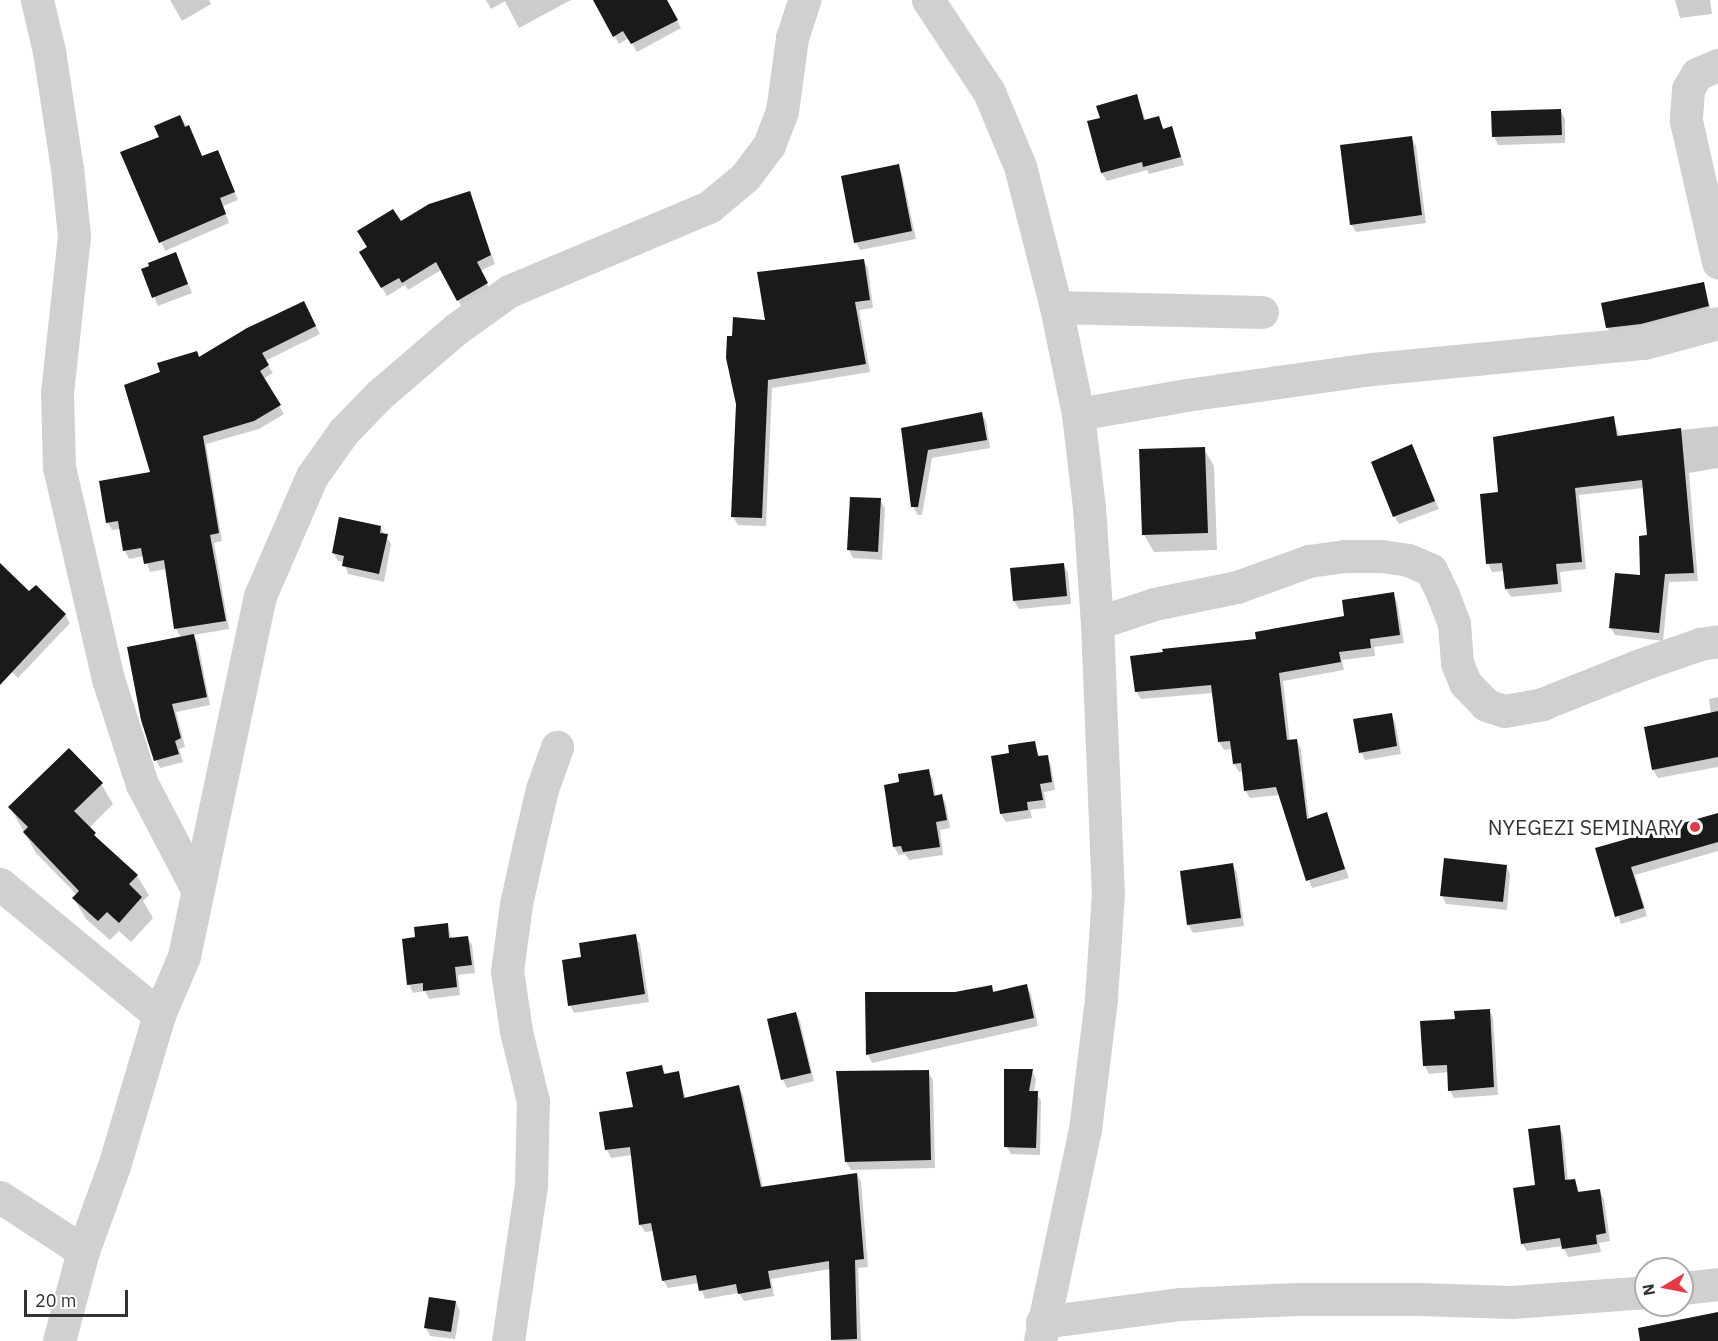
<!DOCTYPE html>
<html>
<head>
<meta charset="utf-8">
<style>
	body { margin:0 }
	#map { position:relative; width:1718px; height:1341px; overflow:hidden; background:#fff; font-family:"IBM Plex Sans",sans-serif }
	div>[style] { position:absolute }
	.shadow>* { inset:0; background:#0003 }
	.building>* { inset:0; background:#1a1a1a }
	.minor>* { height:33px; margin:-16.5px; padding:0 16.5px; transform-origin:16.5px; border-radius:16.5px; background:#d0d0d0 }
	.dots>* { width:16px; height:16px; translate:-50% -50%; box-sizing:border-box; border:3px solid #fff; border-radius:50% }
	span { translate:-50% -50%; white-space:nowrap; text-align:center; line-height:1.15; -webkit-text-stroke:6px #fff; paint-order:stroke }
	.poi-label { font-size:21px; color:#333 }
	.right { translate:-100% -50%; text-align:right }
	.north { position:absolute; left:1634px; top:1257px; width:60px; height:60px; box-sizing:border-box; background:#fff; border:2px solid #adadad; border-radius:50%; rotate:260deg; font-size:16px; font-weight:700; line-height:24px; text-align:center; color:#333 }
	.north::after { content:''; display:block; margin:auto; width:21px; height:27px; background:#e63946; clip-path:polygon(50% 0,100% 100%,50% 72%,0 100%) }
	.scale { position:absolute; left:24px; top:1290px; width:104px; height:27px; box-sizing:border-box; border:3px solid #333; border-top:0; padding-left:8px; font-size:18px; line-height:21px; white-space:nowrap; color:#333; -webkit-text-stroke:4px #fff; paint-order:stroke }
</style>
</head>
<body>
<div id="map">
	<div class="shadow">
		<i style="clip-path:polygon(170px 0,209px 0,211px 4px,182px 21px)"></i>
		<i style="clip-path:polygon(486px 0,571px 0,519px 28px,505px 1px,491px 9px)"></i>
		<i style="clip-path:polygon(622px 0,666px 0,681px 28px,637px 52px,629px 38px,619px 44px,601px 11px)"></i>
		<i style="clip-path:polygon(1675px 0,1710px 0,1712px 14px,1680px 18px)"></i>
		<i style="clip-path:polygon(1137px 96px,1146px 121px,1158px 118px,1164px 130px,1172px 128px,1184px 165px,1149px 174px,1147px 170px,1107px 181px,1102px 173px,1101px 119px)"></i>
		<i style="clip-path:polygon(1560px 110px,1565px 119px,1565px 143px,1498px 145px,1494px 136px)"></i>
		<i style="clip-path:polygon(180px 116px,193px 135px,203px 158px,221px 160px,238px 200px,223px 206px,229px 223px,165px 251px,122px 152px,161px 138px)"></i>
		<i style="clip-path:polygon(1411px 137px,1416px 146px,1426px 223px,1356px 232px,1351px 224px)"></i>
		<i style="clip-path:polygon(898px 166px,902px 174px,916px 239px,860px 250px,856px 242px)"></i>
		<i style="clip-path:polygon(469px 193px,495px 264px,480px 271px,491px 292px,463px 309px,441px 270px,408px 290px,405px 285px,387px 296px,361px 252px,400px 223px)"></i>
		<i style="clip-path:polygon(176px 254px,192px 293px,158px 306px,143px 270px)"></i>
		<i style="clip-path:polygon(863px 260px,868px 268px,873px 308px,859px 310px,870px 372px,772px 388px,766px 526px,738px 525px,733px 517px,767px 322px)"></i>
		<i style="clip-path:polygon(1703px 284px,1712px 314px,1612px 335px,1607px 327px)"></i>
		<i style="clip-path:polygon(308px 311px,320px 334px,265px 361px,273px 373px,263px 379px,284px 414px,259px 429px,206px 444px,222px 541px,214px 543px,229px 629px,193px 635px,198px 643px,210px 705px,176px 712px,185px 747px,179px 749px,183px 762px,160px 768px,156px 760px,181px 638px,176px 629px,166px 569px,150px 572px,144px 556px,129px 559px,125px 551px,121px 529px,112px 530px,107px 522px,152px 473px,162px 373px,197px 353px,200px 358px)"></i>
		<i style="clip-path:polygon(981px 413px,986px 421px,990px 448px,932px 458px,922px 515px,918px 515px,913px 507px,902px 429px)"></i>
		<i style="clip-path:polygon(1613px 417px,1620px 437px,1718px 426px,1718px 468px,1689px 473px,1698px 581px,1669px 582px,1663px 641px,1615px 635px,1610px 627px,1642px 577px,1649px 537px,1644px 488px,1579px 495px,1586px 569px,1560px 572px,1562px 592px,1511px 597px,1506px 589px,1504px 571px,1492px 572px,1488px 563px,1500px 493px)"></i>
		<i style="clip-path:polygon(1412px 446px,1439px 509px,1399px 524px,1394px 516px)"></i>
		<i style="clip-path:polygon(1204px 449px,1214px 466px,1217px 550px,1154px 552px,1144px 535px)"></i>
		<i style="clip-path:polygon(880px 500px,885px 508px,882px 560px,853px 558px,849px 550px)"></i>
		<i style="clip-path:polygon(380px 527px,391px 544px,384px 582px,348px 574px,344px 562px,338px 561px,333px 553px)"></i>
		<i style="clip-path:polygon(1063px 564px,1068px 573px,1071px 604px,1019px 609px,1014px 601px)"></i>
		<i style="clip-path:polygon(0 567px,29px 593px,36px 587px,65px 615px,70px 623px,18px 678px,0 661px)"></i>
		<i style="clip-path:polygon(1393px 594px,1397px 602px,1404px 643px,1374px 647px,1375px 656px,1342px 660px,1344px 670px,1283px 681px,1290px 742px,1297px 741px,1301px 749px,1309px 820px,1326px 814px,1349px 878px,1312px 888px,1280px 795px,1250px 798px,1245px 790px,1243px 771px,1239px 772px,1234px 764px,1232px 749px,1224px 750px,1219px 742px,1213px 693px,1141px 699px,1136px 691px,1258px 641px,1345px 617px)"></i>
		<i style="clip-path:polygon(1718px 697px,1718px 767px,1658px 778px,1653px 770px,1711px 714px,1709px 699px)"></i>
		<i style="clip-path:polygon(1391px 714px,1395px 722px,1401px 754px,1365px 760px,1361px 752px)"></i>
		<i style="clip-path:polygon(1034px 743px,1040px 758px,1047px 757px,1051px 765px,1055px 790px,1044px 792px,1046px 808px,1030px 810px,1032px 818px,1006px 822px,1001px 814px,992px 757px,1011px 754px)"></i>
		<i style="clip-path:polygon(928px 771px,933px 779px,936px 797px,942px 796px,946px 804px,950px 828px,940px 830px,943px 855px,909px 860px,905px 854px,899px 855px,894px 847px,901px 783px)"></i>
		<i style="clip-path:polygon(101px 784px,113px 804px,89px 828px,99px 841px,137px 876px,149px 895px,143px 901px,153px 918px,131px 942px,119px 931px,110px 940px,86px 919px,74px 899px,77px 895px,36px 853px,10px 807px)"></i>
		<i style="clip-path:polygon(1718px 815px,1718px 851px,1635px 875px,1647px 916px,1621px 924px,1597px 850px)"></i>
		<i style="clip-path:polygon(1233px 865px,1237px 873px,1244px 926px,1193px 933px,1188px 924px)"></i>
		<i style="clip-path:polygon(1506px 866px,1510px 874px,1507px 910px,1446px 904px,1442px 895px)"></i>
		<i style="clip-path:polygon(447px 924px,452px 939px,467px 937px,472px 945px,475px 973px,458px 975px,460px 995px,429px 999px,425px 991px,413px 993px,409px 984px,417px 938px)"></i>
		<i style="clip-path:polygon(635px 936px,640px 944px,649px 1002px,574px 1013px,570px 1005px,583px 958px)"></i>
		<i style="clip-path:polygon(991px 986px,995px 993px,1026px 986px,1031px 994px,1038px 1026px,872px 1063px,868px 1055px,867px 994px,956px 994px)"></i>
		<i style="clip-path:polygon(1489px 1010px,1493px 1018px,1498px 1095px,1454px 1098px,1450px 1090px,1449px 1072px,1429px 1074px,1424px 1065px)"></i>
		<i style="clip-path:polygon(795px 1013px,800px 1021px,814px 1081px,787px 1088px,783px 1080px,769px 1020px)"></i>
		<i style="clip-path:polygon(662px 1067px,666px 1075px,678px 1073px,686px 1099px,739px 1087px,743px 1095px,763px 1188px,857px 1174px,861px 1182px,868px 1267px,858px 1268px,861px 1341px,833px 1341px,830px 1269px,771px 1279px,774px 1296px,744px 1301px,739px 1293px,705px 1299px,699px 1283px,668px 1288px,663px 1280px,654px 1231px,645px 1232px,640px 1224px,632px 1155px,611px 1158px,607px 1150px,601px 1114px,634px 1109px)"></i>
		<i style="clip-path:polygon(1032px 1071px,1036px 1079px,1034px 1092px,1041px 1100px,1040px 1155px,1011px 1154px,1006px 1146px)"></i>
		<i style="clip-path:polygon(928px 1072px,933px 1080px,935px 1168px,851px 1170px,846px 1162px)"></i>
		<i style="clip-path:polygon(1559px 1127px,1563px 1135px,1568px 1181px,1575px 1180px,1580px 1193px,1599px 1191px,1604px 1199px,1610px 1241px,1599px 1243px,1601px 1252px,1568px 1257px,1563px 1246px,1527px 1251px,1522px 1243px,1536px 1186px)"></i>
		<i style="clip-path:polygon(456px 1302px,460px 1311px,455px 1339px,430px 1336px,426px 1328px)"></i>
	</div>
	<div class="building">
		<i style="clip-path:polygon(593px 0,667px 0,678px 20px,631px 44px,623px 31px,613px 37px)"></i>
		<i style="clip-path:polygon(1137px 94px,1144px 120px,1159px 116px,1163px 129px,1172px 126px,1181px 157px,1143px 167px,1142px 162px,1101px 173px,1087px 121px,1100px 118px,1096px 106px)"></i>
		<i style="clip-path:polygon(1561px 109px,1562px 135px,1492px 137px,1491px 111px)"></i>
		<i style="clip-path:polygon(180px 115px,185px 127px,189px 125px,202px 156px,218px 150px,235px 192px,220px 198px,226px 214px,159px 243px,120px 152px,159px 137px,154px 126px)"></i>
		<i style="clip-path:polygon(1412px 136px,1422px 215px,1350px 225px,1340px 145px)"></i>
		<i style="clip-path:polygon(899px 164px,912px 231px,854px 243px,841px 176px)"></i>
		<i style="clip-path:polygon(470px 191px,491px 255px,477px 262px,488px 283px,457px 301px,436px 262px,402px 283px,399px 278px,381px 288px,359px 252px,367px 247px,357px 231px,393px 209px,401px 221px,429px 204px)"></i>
		<i style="clip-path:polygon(176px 252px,188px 284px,152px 298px,141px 269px,149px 266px,148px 263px)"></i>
		<i style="clip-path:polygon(864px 259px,870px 300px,855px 302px,866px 364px,768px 380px,762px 518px,731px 517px,736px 404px,726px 358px,727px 336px,732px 336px,733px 317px,765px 320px,757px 272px)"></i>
		<i style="clip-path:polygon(1704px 282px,1709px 306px,1641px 324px,1606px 328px,1601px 303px)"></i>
		<i style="clip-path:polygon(304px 301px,316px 326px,262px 353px,269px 365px,260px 371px,281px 405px,254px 421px,203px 436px,219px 533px,210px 535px,226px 621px,174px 629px,164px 560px,144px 564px,141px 548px,123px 551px,118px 521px,106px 523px,99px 481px,150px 472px,124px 385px,160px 372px,157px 363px,197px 351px,199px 357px,247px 328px)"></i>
		<i style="clip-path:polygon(982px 412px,987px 440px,928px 450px,918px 507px,911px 507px,901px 428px)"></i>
		<i style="clip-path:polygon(1614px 416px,1617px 436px,1681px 428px,1694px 573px,1665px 574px,1659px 633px,1609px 628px,1615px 573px,1640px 575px,1639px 536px,1647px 535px,1642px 480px,1575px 488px,1582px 562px,1556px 564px,1558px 584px,1505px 589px,1502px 563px,1486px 564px,1480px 494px,1498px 492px,1493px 437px)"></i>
		<i style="clip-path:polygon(1412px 444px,1435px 501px,1393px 517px,1371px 462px)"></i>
		<i style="clip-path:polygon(1205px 447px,1208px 533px,1142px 535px,1139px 449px)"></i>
		<i style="clip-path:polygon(850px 497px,881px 498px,878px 552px,847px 550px)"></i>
		<i style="clip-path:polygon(339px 517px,381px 526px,380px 533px,388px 534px,379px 574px,342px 566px,344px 556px,332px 553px)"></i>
		<i style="clip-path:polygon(0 563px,29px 591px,36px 585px,66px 614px,0 685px)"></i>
		<i style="clip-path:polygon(1064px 563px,1067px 596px,1013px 601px,1010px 568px)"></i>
		<i style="clip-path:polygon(1394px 592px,1400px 635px,1370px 639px,1371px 648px,1339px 652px,1341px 662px,1279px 673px,1287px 740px,1297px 739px,1307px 819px,1327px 812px,1345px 869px,1306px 881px,1276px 787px,1244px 791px,1241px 763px,1233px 764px,1230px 741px,1218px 742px,1211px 685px,1135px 692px,1130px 656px,1163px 652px,1162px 649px,1256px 639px,1255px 632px,1344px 616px,1342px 600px)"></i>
		<i style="clip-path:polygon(194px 634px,207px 697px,172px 704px,181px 738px,175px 741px,179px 754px,154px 761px,141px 720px,127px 647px)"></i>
		<i style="clip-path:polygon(1718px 711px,1718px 757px,1652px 770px,1644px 727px)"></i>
		<i style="clip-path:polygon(1392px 713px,1397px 746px,1359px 753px,1353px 719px)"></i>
		<i style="clip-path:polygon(1035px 741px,1038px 756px,1048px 755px,1052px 782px,1040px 784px,1043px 800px,1027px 802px,1028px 810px,1000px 814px,991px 756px,1009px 753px,1008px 745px)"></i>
		<i style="clip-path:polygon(69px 748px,103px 783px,74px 811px,96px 833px,94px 835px,138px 875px,129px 884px,142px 897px,119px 923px,107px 912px,98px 921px,72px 898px,79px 891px,23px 832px,28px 827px,8px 807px)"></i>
		<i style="clip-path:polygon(929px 769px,934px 796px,942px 794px,947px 820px,936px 822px,940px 847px,903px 852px,901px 846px,893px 847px,884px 785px,899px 782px,898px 774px)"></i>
		<i style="clip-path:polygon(1718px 813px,1718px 842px,1631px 867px,1644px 908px,1615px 917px,1595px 848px)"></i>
		<i style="clip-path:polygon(1444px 858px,1507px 865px,1503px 902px,1440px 896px)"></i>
		<i style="clip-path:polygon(1233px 863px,1241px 918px,1187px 925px,1180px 871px)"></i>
		<i style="clip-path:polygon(448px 923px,449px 938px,468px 936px,472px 965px,455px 967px,457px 987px,423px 991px,423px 983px,407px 985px,402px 939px,415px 937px,414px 927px)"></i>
		<i style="clip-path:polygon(636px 934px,645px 994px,568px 1006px,562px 960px,581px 957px,579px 943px)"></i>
		<i style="clip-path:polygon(1027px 984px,1034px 1018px,866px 1055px,865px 992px,955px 992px,992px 985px,993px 992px)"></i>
		<i style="clip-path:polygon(1490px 1009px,1494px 1087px,1448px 1091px,1447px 1065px,1423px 1066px,1420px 1021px,1455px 1019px,1454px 1011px)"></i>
		<i style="clip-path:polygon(796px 1012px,811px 1073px,781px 1080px,767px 1019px)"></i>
		<i style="clip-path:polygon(662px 1065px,664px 1074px,679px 1071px,684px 1098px,739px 1085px,761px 1187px,857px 1173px,864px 1259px,855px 1260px,857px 1339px,831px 1340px,829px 1261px,768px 1271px,771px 1288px,738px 1294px,736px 1284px,699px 1291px,696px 1275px,662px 1281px,651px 1223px,639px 1225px,630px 1147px,605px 1150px,599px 1112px,633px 1107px,626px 1072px)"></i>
		<i style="clip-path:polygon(1004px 1069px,1033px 1069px,1029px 1091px,1038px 1091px,1036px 1148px,1004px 1147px)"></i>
		<i style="clip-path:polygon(929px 1070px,931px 1160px,845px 1162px,836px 1071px)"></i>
		<i style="clip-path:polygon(1560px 1125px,1565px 1180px,1575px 1179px,1578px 1192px,1600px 1189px,1606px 1233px,1596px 1235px,1597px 1244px,1562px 1249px,1560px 1238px,1521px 1244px,1513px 1188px,1535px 1185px,1528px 1129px)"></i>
		<i style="clip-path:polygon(429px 1297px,456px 1301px,451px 1332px,424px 1328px)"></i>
		<i style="clip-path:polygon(1718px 1312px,1718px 1341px,1640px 1341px,1638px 1328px)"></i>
	</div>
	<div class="minor">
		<i style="left:37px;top:0;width:52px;rotate:76.8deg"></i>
		<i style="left:49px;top:51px;width:118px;rotate:81.3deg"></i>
		<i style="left:67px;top:168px;width:68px;rotate:84.1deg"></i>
		<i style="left:74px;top:236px;width:157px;rotate:96.2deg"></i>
		<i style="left:57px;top:392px;width:75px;rotate:88.5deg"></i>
		<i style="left:59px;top:467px;width:218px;rotate:77deg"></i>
		<i style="left:108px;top:679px;width:110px;rotate:72.1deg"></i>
		<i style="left:142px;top:784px;width:119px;rotate:62.4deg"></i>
		<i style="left:928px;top:0;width:110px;rotate:56.5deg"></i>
		<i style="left:989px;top:92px;width:80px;rotate:67.3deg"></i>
		<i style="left:1020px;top:166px;width:146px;rotate:75.7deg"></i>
		<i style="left:1056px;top:307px;width:109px;rotate:78.4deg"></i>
		<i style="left:1078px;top:414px;width:94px;rotate:83.3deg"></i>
		<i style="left:1089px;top:507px;width:116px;rotate:86.1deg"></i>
		<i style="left:1097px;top:623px;width:270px;rotate:87.7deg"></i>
		<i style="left:1108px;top:893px;width:106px;rotate:93.8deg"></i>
		<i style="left:1101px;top:999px;width:131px;rotate:97deg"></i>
		<i style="left:1085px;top:1129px;width:217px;rotate:102deg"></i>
		<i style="left:1718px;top:65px;width:23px;rotate:157deg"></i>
		<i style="left:1697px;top:74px;width:17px;rotate:121deg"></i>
		<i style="left:1688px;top:89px;width:32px;rotate:94deg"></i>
		<i style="left:1686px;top:121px;width:145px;rotate:77.2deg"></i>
		<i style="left:1056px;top:307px;width:206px;rotate:1.4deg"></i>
		<i style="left:1078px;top:414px;width:110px;rotate:-10deg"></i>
		<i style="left:1186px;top:395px;width:188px;rotate:-8deg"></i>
		<i style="left:1372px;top:369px;width:273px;rotate:-5.5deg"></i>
		<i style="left:1644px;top:343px;width:77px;rotate:-15.1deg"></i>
		<i style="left:1097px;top:623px;width:60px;rotate:-18.4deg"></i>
		<i style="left:1154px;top:604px;width:85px;rotate:-11.6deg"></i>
		<i style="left:1237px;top:587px;width:77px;rotate:-19.9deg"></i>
		<i style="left:1309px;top:561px;width:36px;rotate:-8deg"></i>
		<i style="left:1345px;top:556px;width:36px"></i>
		<i style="left:1381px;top:556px;width:27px;rotate:8deg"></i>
		<i style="left:1408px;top:560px;width:25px;rotate:23deg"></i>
		<i style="left:1431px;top:570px;width:28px;rotate:64deg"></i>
		<i style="left:1443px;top:595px;width:30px;rotate:69deg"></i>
		<i style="left:1454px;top:623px;width:40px;rotate:85.7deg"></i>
		<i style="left:1457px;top:663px;width:22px;rotate:68deg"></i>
		<i style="left:1465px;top:683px;width:30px;rotate:46deg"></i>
		<i style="left:1486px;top:705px;width:19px;rotate:18deg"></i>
		<i style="left:1504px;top:711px;width:39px;rotate:-10deg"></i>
		<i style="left:1542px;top:704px;width:105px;rotate:-21.7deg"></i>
		<i style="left:1640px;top:665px;width:64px;rotate:-19.3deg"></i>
		<i style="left:1700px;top:644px;width:18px;rotate:-9deg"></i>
		<i style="left:0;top:884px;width:206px;rotate:39.5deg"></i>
		<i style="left:0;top:1197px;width:99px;rotate:33deg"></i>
		<i style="left:1682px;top:1288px;width:36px;rotate:-6deg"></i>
		<i style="left:1042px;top:1322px;width:140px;rotate:-7.4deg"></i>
		<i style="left:1181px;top:1304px;width:116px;rotate:-2.5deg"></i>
		<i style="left:1297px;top:1299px;width:121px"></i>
		<i style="left:1418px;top:1299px;width:93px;rotate:1.8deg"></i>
		<i style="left:1511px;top:1302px;width:135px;rotate:-4.2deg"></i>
		<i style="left:59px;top:1341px;width:93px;rotate:-75.1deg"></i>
		<i style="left:83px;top:1251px;width:90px;rotate:-70deg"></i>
		<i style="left:114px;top:1166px;width:158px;rotate:-73.4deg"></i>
		<i style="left:159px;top:1015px;width:64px;rotate:-67deg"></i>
		<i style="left:184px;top:956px;width:368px;rotate:-78.1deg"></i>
		<i style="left:260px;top:596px;width:131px;rotate:-66.6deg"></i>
		<i style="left:312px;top:476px;width:55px;rotate:-54.6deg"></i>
		<i style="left:344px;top:431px;width:50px;rotate:-45.8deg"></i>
		<i style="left:379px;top:395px;width:101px;rotate:-40.6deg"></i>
		<i style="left:456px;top:329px;width:65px;rotate:-35.6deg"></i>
		<i style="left:509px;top:291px;width:217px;rotate:-22.8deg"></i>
		<i style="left:709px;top:207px;width:47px;rotate:-39.8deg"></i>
		<i style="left:745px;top:177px;width:40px;rotate:-53deg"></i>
		<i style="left:769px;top:145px;width:36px;rotate:-69deg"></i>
		<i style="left:782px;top:111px;width:74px;rotate:-82.2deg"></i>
		<i style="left:792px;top:38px;width:40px;rotate:-72deg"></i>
		<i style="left:508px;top:1341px;width:157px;rotate:-81.6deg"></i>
		<i style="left:531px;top:1186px;width:85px;rotate:-88.7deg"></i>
		<i style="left:533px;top:1101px;width:72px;rotate:-103.7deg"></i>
		<i style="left:516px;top:1031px;width:61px;rotate:-98.5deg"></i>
		<i style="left:507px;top:971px;width:68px;rotate:-82.3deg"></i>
		<i style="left:516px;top:904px;width:60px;rotate:-77.6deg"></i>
		<i style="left:529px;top:845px;width:57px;rotate:-76.9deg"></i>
		<i style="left:542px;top:789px;width:45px;rotate:-70.3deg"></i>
	</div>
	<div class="dots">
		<i style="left:1695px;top:827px;background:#e63946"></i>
	</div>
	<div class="poi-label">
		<span class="right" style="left:1683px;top:827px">NYEGEZI SEMINARY</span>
	</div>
	<div class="north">N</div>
	<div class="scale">20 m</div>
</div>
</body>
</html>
